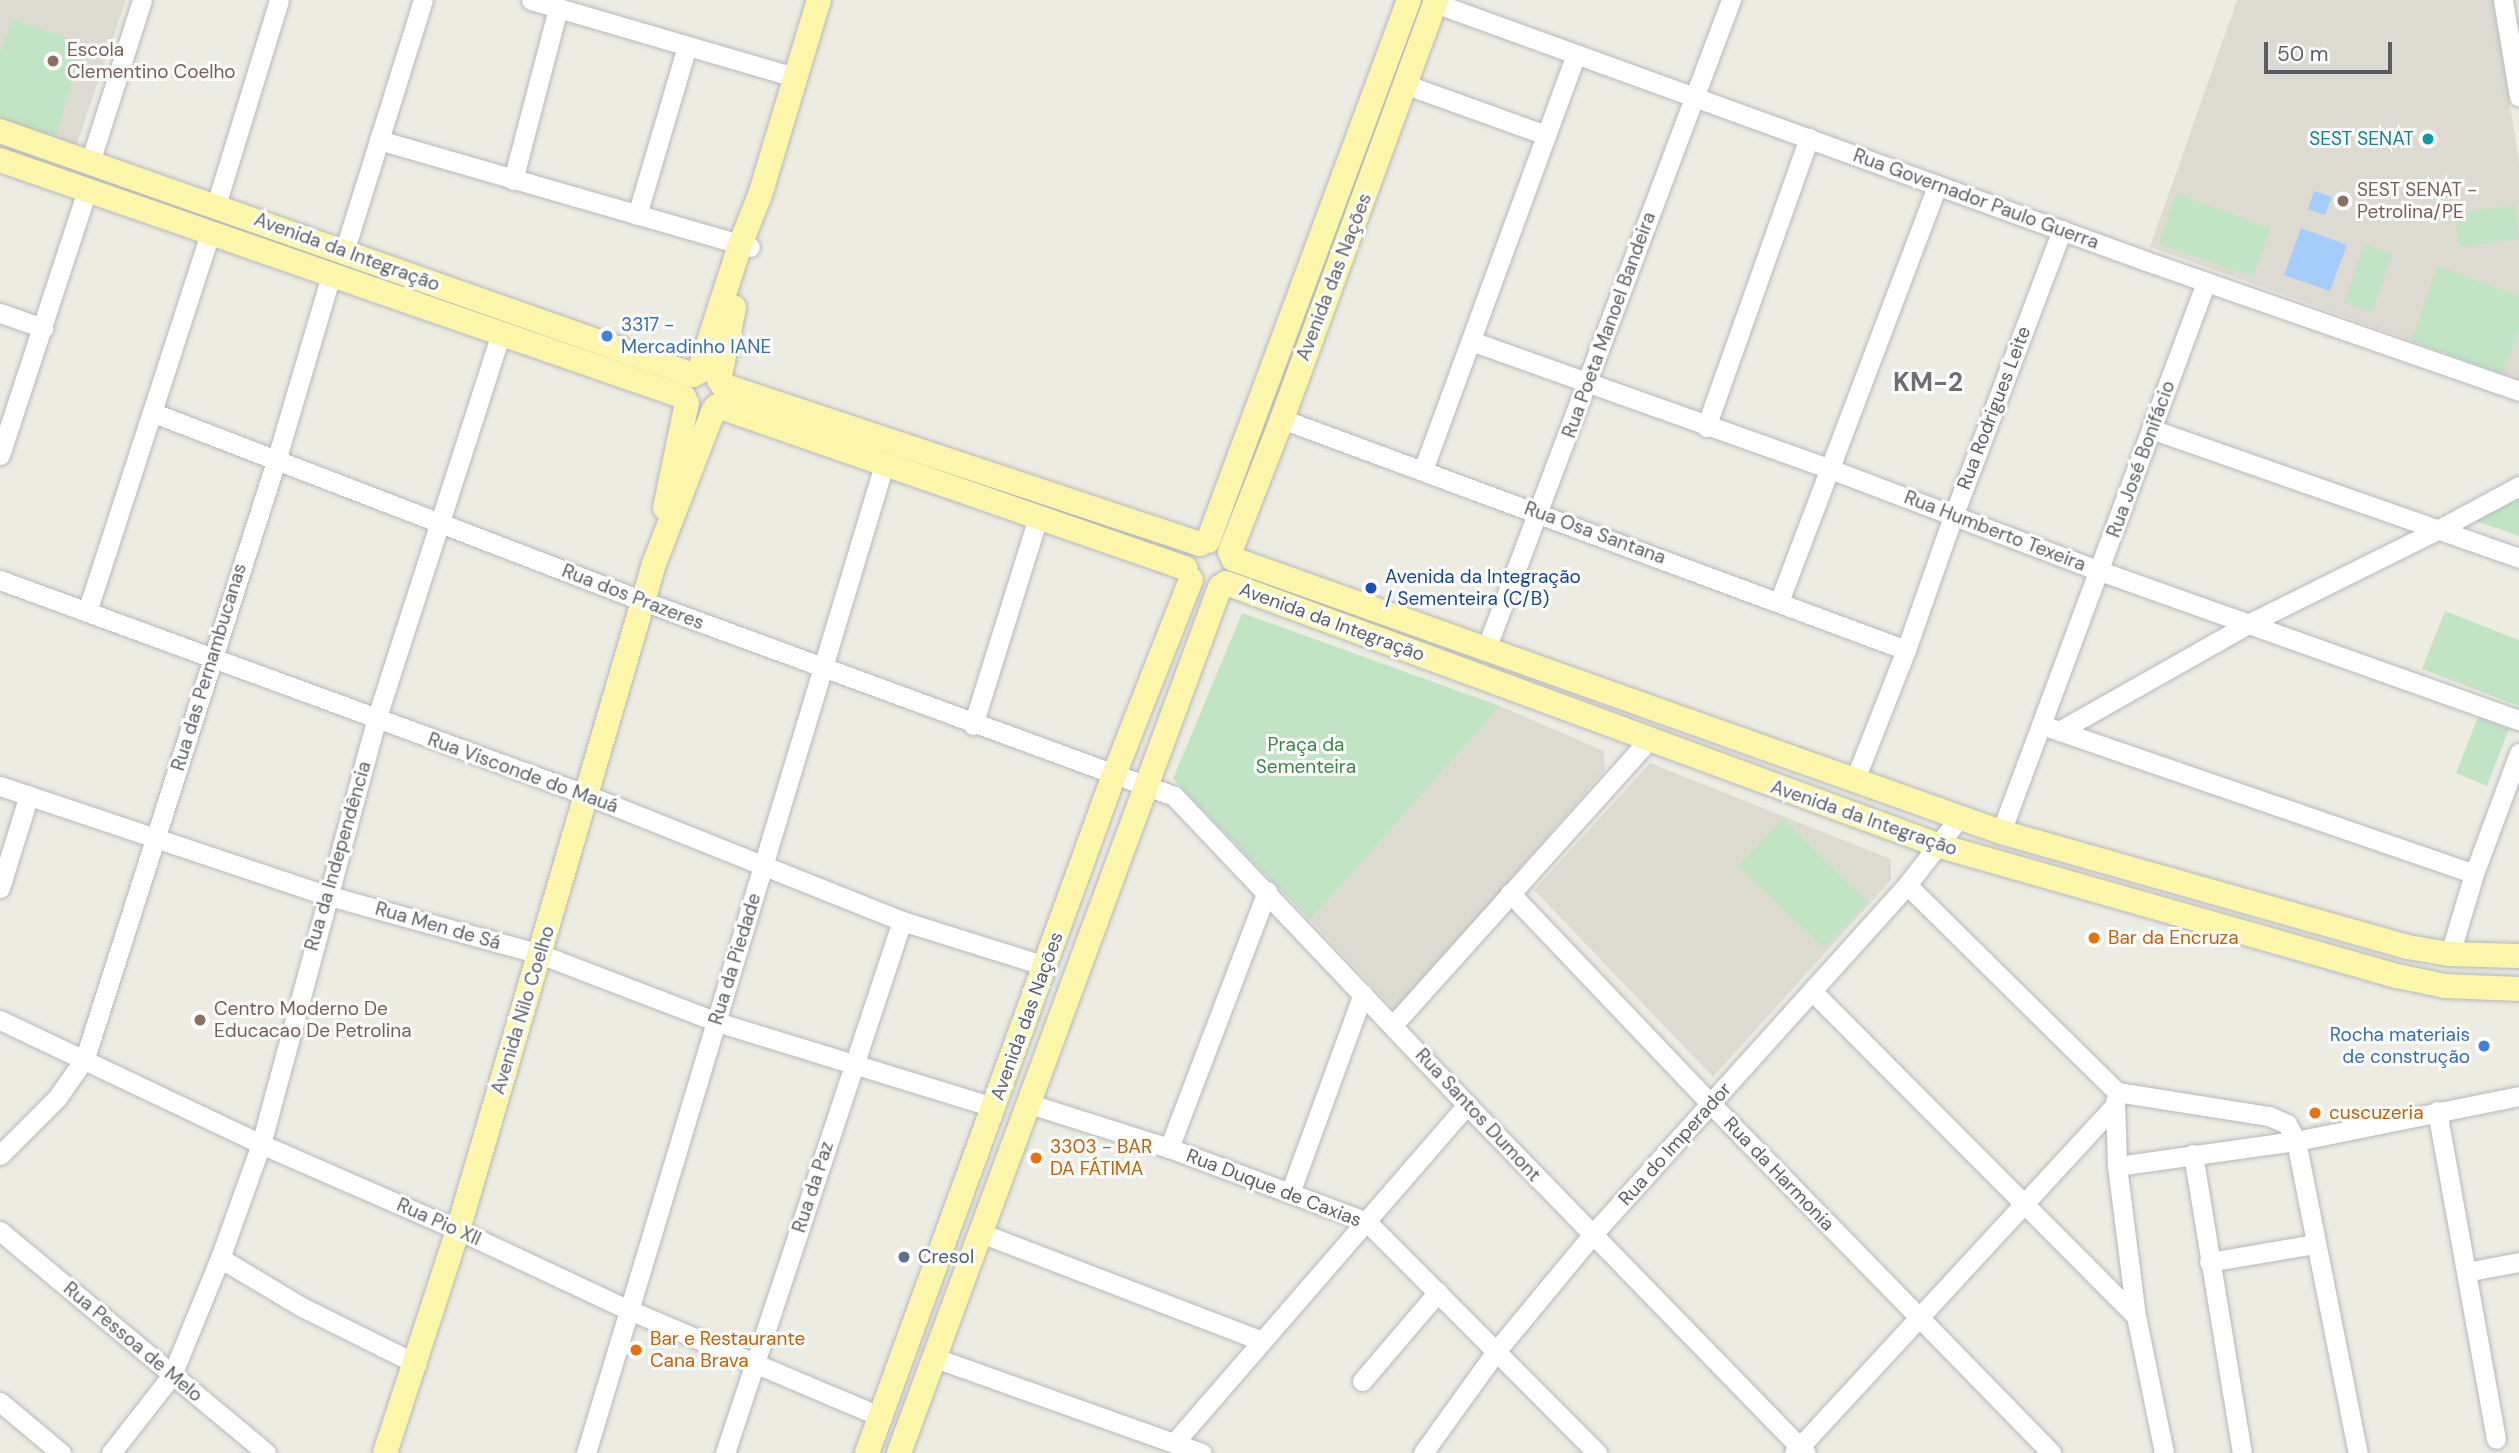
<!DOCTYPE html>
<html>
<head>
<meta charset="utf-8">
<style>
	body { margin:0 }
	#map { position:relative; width:2519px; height:1453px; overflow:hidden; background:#edece3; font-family:"DM Sans",sans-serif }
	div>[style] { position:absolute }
	.education>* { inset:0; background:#dddbd1 }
	.green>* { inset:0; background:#c0e4c4 }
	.water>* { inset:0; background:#a5cdfb }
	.roads { filter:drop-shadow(0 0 2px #b5b8bd) drop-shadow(0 0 2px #b5b8bd) }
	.minor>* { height:19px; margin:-9.5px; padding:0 9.5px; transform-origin:9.5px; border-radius:9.5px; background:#fff }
	.major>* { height:24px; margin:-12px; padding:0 12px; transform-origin:12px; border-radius:12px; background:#fbf6aa }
	.dots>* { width:19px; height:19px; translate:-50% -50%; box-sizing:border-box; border:4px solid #fff; border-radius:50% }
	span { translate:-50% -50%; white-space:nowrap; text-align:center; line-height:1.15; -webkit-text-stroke:6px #fff; paint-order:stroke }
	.education-label { font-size:19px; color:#785e54 }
	.left { translate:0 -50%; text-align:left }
	.culture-label { font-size:19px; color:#0d838f }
	.right { translate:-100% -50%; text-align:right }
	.street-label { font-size:19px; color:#5b5e63 }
	.shop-label { font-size:19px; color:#366cbe }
	.transit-label { font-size:19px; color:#164399 }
	.park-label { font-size:19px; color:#398444 }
	.food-label { font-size:19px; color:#c56008 }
	.service-label { font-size:19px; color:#4e5e75 }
	.district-label { font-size:26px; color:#6c7075; font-weight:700 }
	.scale { position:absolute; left:2264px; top:42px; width:128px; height:32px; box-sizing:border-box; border:4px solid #5b5e63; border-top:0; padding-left:9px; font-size:21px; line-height:24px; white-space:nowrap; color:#5b5e63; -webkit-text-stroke:5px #fff; paint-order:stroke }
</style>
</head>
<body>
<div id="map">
	<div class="education">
		<i style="clip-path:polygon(0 0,126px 0,75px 149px,0 122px)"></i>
		<i style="clip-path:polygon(2237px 0,2493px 0,2519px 162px,2519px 379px,2150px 247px)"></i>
		<i style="clip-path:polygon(1500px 706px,1604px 751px,1605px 770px,1396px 1011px,1310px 920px)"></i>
		<i style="clip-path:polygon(1650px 763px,1891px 859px,1891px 880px,1713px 1077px,1534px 890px)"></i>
	</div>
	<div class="green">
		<i style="clip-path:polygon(12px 19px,84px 43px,56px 135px,0 117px,0 53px)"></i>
		<i style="clip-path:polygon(2176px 194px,2270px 228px,2253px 277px,2159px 244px)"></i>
		<i style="clip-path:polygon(2514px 205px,2519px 239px,2460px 247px,2455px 214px)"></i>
		<i style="clip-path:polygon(2364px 244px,2392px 254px,2372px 312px,2344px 303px)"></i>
		<i style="clip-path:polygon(2438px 266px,2519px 296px,2519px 328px,2503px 374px,2411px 341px)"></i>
		<i style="clip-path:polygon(2519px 500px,2519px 536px,2473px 520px)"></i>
		<i style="clip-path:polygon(2445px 611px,2519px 640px,2519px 706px,2422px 669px)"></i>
		<i style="clip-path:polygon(1242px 613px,1500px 706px,1310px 920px,1173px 779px)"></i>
		<i style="clip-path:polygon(2478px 717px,2509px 729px,2487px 786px,2456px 773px)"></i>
		<i style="clip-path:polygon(1783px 819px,1868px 902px,1823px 948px,1738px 865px)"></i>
	</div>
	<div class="water">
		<i style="clip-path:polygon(2314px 191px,2332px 197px,2325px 215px,2308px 209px)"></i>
		<i style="clip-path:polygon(2301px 228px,2347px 245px,2330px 291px,2284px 275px)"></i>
	</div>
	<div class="roads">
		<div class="minor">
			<i style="left:531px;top:0;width:277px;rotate:16.3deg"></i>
			<i style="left:2503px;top:0;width:98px;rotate:80.6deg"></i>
			<i style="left:1435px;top:3px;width:756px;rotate:19.94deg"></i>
			<i style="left:2146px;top:261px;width:395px;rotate:19.2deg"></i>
			<i style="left:1407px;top:85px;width:148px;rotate:19.8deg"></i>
			<i style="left:379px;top:140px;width:386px;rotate:16.1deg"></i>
			<i style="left:90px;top:162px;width:170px;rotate:-72.2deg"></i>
			<i style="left:513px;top:180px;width:177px;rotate:-75.3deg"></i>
			<i style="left:216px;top:205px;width:214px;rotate:-72.9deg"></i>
			<i style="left:637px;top:215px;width:176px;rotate:-73.5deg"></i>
			<i style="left:344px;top:252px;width:264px;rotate:-72.6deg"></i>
			<i style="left:0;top:313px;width:46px;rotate:19.2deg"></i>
			<i style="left:1471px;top:341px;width:381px;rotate:19.6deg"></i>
			<i style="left:1830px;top:469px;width:289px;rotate:20.7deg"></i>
			<i style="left:2100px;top:571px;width:445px;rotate:19.6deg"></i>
			<i style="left:154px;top:413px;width:524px;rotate:21.03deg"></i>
			<i style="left:643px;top:601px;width:566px;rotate:20.16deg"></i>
			<i style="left:1174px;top:796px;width:426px;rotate:46.5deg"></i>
			<i style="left:1467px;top:1105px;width:486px;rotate:45.8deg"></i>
			<i style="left:1282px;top:419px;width:665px;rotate:20.31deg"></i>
			<i style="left:1706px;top:427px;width:307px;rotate:-70.4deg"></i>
			<i style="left:2151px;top:429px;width:390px;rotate:19.3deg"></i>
			<i style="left:0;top:455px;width:279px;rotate:-71.8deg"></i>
			<i style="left:1423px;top:470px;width:443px;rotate:-69.8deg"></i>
			<i style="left:0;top:580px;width:625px;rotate:20.12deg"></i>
			<i style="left:587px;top:795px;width:339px;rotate:21.8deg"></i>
			<i style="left:902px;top:921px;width:151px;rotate:17.4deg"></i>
			<i style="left:1779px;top:602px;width:446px;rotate:-69.2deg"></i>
			<i style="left:87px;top:612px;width:398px;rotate:-72deg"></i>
			<i style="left:1486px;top:649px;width:694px;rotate:-69.32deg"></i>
			<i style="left:973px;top:725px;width:217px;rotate:-72.6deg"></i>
			<i style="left:2051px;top:728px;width:447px;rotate:19deg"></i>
			<i style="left:2059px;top:731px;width:219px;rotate:-29.5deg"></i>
			<i style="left:2250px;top:623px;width:213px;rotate:-26.4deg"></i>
			<i style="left:2441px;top:528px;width:89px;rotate:-28.3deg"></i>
			<i style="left:1854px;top:782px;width:142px;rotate:-68.5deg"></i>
			<i style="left:1906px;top:650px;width:144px;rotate:-70.6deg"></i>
			<i style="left:1954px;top:514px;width:304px;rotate:-69.2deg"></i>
			<i style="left:0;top:786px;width:344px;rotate:18.5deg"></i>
			<i style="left:326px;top:895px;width:222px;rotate:15.4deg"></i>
			<i style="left:540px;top:954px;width:190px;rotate:21deg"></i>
			<i style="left:717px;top:1022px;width:290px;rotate:17.1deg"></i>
			<i style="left:2001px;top:832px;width:587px;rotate:-69.56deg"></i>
			<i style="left:1907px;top:885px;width:295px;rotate:44.6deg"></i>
			<i style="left:0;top:888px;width:97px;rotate:-72.7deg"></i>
			<i style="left:1510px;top:893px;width:291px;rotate:46.4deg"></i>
			<i style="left:1711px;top:1104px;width:487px;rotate:45.7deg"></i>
			<i style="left:2450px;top:954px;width:84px;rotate:-73.3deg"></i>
			<i style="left:2474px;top:874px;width:129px;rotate:-69.6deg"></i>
			<i style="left:1812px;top:991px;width:459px;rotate:45.1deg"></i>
			<i style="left:0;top:1020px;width:289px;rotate:25.4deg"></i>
			<i style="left:261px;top:1144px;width:215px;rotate:23.6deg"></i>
			<i style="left:458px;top:1230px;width:187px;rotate:25.1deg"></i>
			<i style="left:627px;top:1309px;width:276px;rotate:23deg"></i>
			<i style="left:1393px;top:1025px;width:383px;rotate:-48.1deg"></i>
			<i style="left:2117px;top:1092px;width:154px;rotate:9deg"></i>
			<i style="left:2269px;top:1116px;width:20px;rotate:24deg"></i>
			<i style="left:2287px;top:1124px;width:19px;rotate:62deg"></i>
			<i style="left:2296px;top:1141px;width:318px;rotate:78.8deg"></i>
			<i style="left:2115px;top:1101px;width:65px;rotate:88.2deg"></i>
			<i style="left:2117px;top:1166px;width:151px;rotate:82.8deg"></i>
			<i style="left:2136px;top:1316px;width:140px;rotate:78.4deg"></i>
			<i style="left:1030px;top:1104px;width:146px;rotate:17.6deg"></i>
			<i style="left:1169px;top:1148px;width:211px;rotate:20.5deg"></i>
			<i style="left:1367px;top:1222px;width:326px;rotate:45.1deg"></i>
			<i style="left:2437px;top:1111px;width:333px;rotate:79.8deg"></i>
			<i style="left:1169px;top:1148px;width:275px;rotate:-69.1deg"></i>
			<i style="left:2193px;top:1154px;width:303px;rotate:80.7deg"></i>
			<i style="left:0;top:1155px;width:81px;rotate:-45deg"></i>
			<i style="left:57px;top:1098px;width:49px;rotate:-55deg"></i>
			<i style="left:85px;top:1058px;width:627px;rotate:-72.26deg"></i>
			<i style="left:276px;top:461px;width:194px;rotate:-73.5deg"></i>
			<i style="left:2117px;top:1166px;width:181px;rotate:-8deg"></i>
			<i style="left:2296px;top:1141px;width:227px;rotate:-11.4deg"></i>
			<i style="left:1290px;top:1193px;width:212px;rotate:-69.9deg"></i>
			<i style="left:0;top:1231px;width:346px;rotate:39.8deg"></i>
			<i style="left:981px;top:1233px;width:301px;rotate:21deg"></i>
			<i style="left:220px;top:1258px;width:96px;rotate:30.9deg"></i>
			<i style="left:302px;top:1307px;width:128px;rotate:26.4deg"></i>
			<i style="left:2209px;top:1262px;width:108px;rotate:-9.6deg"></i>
			<i style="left:2466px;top:1272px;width:54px;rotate:-10.7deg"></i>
			<i style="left:935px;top:1358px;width:283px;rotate:19.6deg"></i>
			<i style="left:1362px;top:1381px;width:117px;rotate:-49.5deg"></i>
			<i style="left:0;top:1402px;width:80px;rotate:39.9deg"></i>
			<i style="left:1174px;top:1443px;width:447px;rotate:-49.1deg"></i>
			<i style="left:111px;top:1453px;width:99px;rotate:-52deg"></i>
			<i style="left:172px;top:1375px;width:126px;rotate:-67.7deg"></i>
			<i style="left:220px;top:1258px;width:121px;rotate:-70.2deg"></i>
			<i style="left:261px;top:1144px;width:439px;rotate:-74.8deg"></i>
			<i style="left:376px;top:720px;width:406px;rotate:-72.1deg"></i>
			<i style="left:586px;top:1453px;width:1032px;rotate:-73.22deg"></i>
			<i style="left:725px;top:1453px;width:561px;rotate:-71.6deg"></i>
			<i style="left:1423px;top:1453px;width:127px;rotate:-54.3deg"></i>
			<i style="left:1497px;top:1350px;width:149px;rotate:-50.4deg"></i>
			<i style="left:1592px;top:1235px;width:471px;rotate:-48deg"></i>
			<i style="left:1907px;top:885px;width:85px;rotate:-52.2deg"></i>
			<i style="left:1794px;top:1453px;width:472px;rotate:-47.3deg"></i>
		</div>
		<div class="major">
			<i style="left:0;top:131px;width:735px;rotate:19.4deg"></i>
			<i style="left:0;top:160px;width:724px;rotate:19.11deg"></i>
			<i style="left:699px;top:372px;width:133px;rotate:-72.1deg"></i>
			<i style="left:740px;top:245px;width:54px;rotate:-68.2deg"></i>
			<i style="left:760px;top:195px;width:204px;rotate:-73.2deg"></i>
			<i style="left:719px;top:380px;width:74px;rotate:-78.2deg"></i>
			<i style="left:722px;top:385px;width:504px;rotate:18.4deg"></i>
			<i style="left:717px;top:406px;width:496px;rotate:19.1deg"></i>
			<i style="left:665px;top:508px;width:107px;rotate:-78.2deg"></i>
			<i style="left:1208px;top:541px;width:577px;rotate:-69.62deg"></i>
			<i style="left:1230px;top:552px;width:143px;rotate:-68.6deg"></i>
			<i style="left:1282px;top:419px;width:446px;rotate:-69.8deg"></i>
			<i style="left:1233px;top:559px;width:815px;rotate:19.57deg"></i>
			<i style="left:2001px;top:832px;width:422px;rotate:15.8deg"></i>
			<i style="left:2407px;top:947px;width:44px;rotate:9.2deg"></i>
			<i style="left:2450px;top:954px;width:69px;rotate:1.7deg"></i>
			<i style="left:1226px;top:583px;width:761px;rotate:20.22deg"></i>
			<i style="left:1940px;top:846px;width:475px;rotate:15.9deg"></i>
			<i style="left:2397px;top:976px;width:49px;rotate:11.8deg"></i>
			<i style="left:2445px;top:986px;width:74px;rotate:2.3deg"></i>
			<i style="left:385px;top:1453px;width:235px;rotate:-71.9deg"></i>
			<i style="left:458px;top:1230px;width:694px;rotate:-73.6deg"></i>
			<i style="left:654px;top:564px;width:166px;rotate:-68.8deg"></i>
			<i style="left:867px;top:1453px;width:722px;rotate:-69.98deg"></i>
			<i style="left:1114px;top:775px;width:210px;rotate:-68.5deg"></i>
			<i style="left:899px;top:1453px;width:924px;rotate:-69.66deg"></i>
		</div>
	</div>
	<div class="dots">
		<i style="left:53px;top:61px;background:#8d6e63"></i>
		<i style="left:2428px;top:139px;background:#0f9aa8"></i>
		<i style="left:2343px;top:201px;background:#8d6e63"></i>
		<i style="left:607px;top:336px;background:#3f7fe0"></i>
		<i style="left:1371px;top:588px;background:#1a4fb4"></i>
		<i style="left:2094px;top:938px;background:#e8710a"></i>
		<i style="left:200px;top:1020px;background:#8d6e63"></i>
		<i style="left:2484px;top:1046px;background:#3f7fe0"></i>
		<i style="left:2315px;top:1113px;background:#e8710a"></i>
		<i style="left:1036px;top:1158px;background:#e8710a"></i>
		<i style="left:904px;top:1257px;background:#5c6f8a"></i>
		<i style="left:636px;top:1350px;background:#e8710a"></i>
	</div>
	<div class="education-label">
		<span class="left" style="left:67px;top:61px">Escola<br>Clementino Coelho</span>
		<span class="left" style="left:2357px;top:201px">SEST SENAT -<br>Petrolina/PE</span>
		<span class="left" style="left:214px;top:1020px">Centro Moderno De<br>Educacao De Petrolina</span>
	</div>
	<div class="culture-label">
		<span class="right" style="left:2414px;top:139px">SEST SENAT</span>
	</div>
	<div class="street-label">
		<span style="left:1976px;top:199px;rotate:20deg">Rua Governador Paulo Guerra</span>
		<span style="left:347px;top:252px;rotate:20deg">Avenida da Integração</span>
		<span style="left:1334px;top:277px;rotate:-69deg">Avenida das Nações</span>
		<span style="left:1609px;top:325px;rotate:-70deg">Rua Poeta Manoel Bandeira</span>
		<span style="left:1994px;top:408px;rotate:-69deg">Rua Rodrigues Leite</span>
		<span style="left:2141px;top:459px;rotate:-70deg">Rua José Bonifácio</span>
		<span style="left:1995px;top:531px;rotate:21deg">Rua Humberto Texeira</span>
		<span style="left:1595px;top:533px;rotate:20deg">Rua Osa Santana</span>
		<span style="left:633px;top:597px;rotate:21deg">Rua dos Prazeres</span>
		<span style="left:1332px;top:622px;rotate:20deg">Avenida da Integração</span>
		<span style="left:209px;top:667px;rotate:-73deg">Rua das Pernambucanas</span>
		<span style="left:523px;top:773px;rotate:20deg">Rua Visconde do Mauá</span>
		<span style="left:1864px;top:818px;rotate:19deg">Avenida da Integração</span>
		<span style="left:338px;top:856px;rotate:-74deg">Rua da Independência</span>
		<span style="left:438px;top:926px;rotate:16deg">Rua Men de Sá</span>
		<span style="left:735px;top:959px;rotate:-73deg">Rua da Piedade</span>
		<span style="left:523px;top:1010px;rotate:-73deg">Avenida Nilo Coelho</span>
		<span style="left:1027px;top:1016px;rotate:-70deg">Avenida das Nações</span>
		<span style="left:1478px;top:1115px;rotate:47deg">Rua Santos Dumont</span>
		<span style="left:1675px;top:1144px;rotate:-48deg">Rua do Imperador</span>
		<span style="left:1779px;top:1174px;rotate:46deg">Rua da Harmonia</span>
		<span style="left:813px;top:1187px;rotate:-72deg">Rua da Paz</span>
		<span style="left:1274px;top:1188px;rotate:21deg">Rua Duque de Caxias</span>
		<span style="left:439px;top:1222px;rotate:24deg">Rua Pio XII</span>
		<span style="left:133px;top:1342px;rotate:40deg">Rua Pessoa de Melo</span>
	</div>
	<div class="shop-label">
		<span class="left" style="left:621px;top:336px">3317 -<br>Mercadinho IANE</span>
		<span class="right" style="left:2470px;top:1046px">Rocha materiais<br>de construção</span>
	</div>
	<div class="transit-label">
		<span class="left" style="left:1385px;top:588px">Avenida da Integração<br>/ Sementeira (C/B)</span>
	</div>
	<div class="park-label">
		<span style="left:1306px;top:756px">Praça da<br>Sementeira</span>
	</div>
	<div class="food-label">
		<span class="left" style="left:2108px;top:938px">Bar da Encruza</span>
		<span class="left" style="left:2329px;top:1113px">cuscuzeria</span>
		<span class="left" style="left:1050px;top:1158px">3303 - BAR<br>DA FÁTIMA</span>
		<span class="left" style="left:650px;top:1350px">Bar e Restaurante<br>Cana Brava</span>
	</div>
	<div class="service-label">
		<span class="left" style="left:918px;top:1257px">Cresol</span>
	</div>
	<div class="district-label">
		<span style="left:1928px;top:383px">KM-2</span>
	</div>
	<div class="scale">50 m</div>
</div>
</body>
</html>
